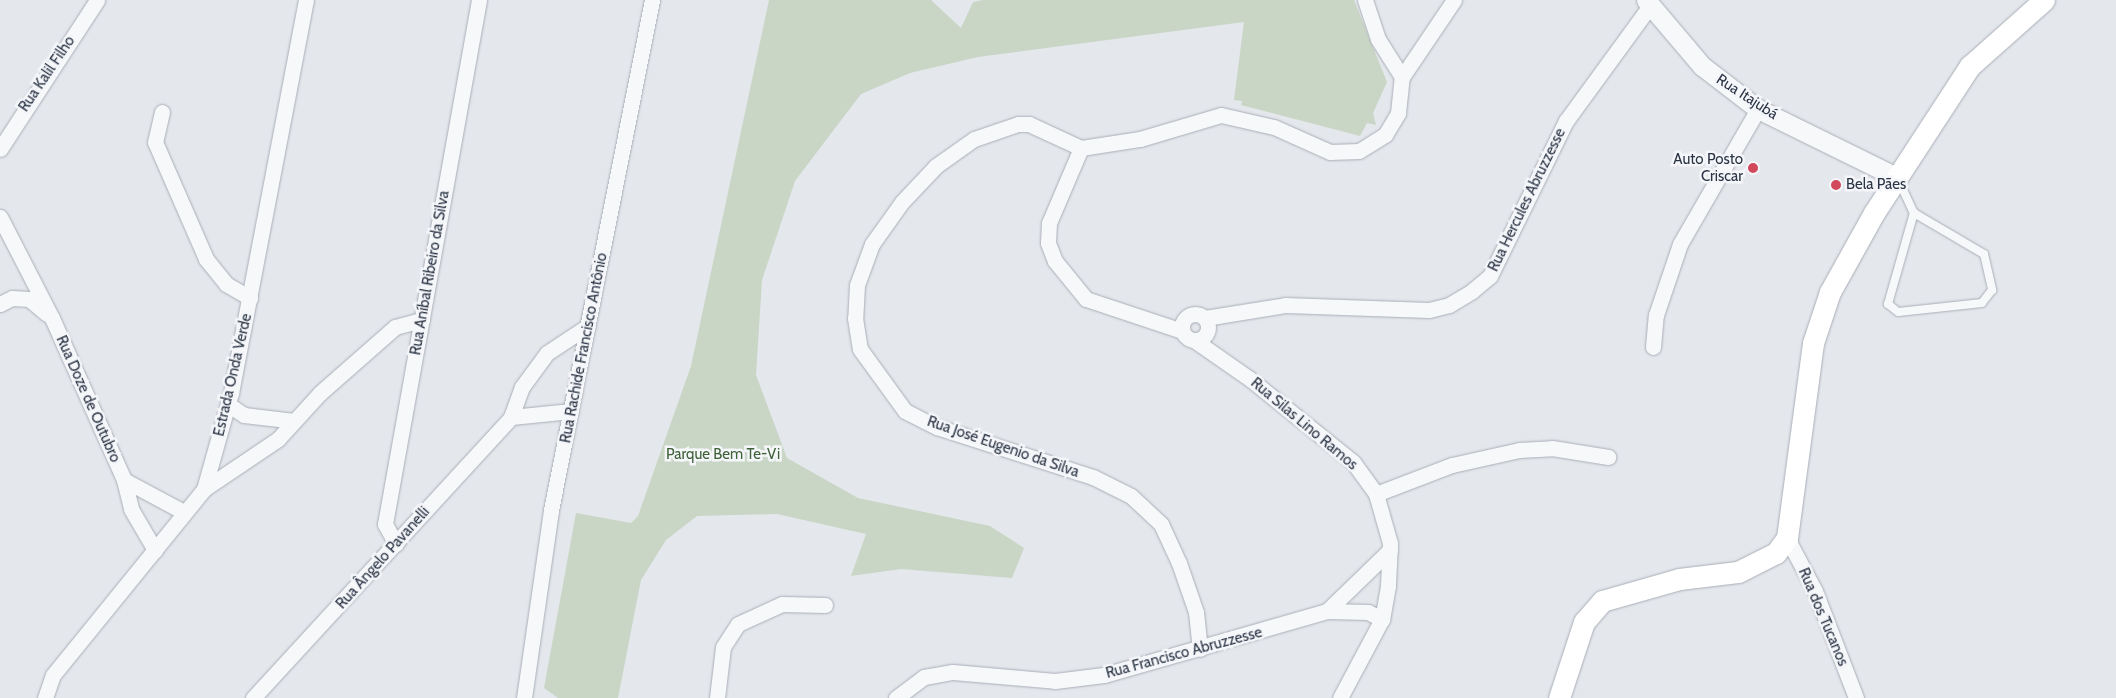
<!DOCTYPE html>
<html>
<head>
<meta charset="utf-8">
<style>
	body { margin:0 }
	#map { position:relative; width:2116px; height:698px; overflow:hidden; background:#e4e7ec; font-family:Cabin,sans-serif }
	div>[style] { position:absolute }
	.green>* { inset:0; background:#c9d6c5 }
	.roads { filter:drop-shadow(0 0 1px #a9aeb7) drop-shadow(0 0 1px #a9aeb7) }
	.service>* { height:8px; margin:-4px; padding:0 4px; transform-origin:4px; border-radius:4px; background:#f7f8fa }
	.minor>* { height:15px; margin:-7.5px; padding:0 7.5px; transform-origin:7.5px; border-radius:7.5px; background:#f7f8fa }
	.minor>.ring { margin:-7.5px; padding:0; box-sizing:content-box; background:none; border:15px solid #f7f8fa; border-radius:50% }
	.tertiary>* { height:19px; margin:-9.5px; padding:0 9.5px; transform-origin:9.5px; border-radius:9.5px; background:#f7f8fa }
	.secondary>* { height:21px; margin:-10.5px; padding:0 10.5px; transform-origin:10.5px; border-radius:10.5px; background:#fff }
	.dots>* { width:14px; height:14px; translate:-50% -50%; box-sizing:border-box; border:2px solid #f4f6f9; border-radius:50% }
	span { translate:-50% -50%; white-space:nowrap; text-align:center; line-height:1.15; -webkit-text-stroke:5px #f4f6f9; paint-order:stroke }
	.street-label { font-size:15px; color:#2b3445 }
	.poi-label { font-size:15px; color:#2b3445 }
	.right { translate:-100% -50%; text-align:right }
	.left { translate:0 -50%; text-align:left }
	.park-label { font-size:15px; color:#3f6138 }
</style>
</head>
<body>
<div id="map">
	<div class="green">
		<i style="clip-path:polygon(769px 0,931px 0,961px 28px,973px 2px,983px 0,1354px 0,1387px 82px,1373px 113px,1376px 125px,1367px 123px,1360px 136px,1241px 105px,1242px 101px,1234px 100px,1244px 22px,978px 57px,910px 73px,861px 94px,795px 181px,762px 280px,756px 375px,787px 458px,858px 498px,990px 526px,1024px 548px,1012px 578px,901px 569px,851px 576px,866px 534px,777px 514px,697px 516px,666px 540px,641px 580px,618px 698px,558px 698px,544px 688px,576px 513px,631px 523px,638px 516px,691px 366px)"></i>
	</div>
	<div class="roads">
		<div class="service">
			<i style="left:1898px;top:179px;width:38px;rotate:65deg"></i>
			<i style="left:1914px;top:213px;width:81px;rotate:30.4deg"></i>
			<i style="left:1984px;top:254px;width:37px;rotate:77deg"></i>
			<i style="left:1992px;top:290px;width:16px;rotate:128deg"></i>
			<i style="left:1982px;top:303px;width:84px;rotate:173.9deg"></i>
			<i style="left:1898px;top:312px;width:13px;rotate:-141deg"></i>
			<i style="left:1888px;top:304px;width:95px;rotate:-74.1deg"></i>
		</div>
		<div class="minor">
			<i style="left:1402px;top:77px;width:93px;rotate:-56deg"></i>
			<i style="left:162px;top:112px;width:31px;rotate:103deg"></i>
			<i style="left:155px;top:142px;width:128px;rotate:66.4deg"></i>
			<i style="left:206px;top:259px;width:32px;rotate:51deg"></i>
			<i style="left:226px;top:284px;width:28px;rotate:30deg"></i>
			<i style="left:1081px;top:148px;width:57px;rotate:-155.2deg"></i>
			<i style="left:1029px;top:124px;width:11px;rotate:180deg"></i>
			<i style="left:1018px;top:124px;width:46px;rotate:161.2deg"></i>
			<i style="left:974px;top:139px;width:47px;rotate:144.6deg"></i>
			<i style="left:936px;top:166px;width:50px;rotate:133.4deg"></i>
			<i style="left:902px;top:202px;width:52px;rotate:125.5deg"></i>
			<i style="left:872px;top:244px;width:44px;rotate:110.1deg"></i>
			<i style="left:857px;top:285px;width:33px;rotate:93deg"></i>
			<i style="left:855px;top:318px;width:31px;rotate:81deg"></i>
			<i style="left:860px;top:349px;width:77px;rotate:54deg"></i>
			<i style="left:905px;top:411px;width:36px;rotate:27deg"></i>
			<i style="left:937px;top:427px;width:164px;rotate:17.8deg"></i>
			<i style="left:1093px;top:477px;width:42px;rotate:26.6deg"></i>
			<i style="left:1131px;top:496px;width:41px;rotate:43deg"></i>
			<i style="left:1161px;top:524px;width:43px;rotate:65.2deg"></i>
			<i style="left:1179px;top:563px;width:52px;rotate:70.9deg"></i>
			<i style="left:1196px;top:612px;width:37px;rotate:84deg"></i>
			<i style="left:1081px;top:148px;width:60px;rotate:-8.7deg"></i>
			<i style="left:1140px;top:139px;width:84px;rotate:-16.5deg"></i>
			<i style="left:1221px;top:115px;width:54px;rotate:12.8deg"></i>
			<i style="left:1274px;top:127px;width:61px;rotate:24.1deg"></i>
			<i style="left:1330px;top:152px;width:29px;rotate:-2deg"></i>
			<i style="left:1359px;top:151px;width:31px;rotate:-32deg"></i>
			<i style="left:1385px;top:135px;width:26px;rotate:-59deg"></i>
			<i style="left:1398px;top:113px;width:36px;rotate:-84deg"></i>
			<i style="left:1402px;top:77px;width:45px;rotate:-122.3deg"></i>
			<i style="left:1378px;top:39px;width:41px;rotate:-108.4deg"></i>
			<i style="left:1081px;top:148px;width:82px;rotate:113.1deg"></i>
			<i style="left:1049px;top:223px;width:20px;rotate:93deg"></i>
			<i style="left:1048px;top:243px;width:19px;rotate:69deg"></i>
			<i style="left:1055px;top:261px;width:49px;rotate:50.8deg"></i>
			<i style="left:1086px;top:299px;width:101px;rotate:18.4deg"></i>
			<i style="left:0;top:149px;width:178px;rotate:-56.9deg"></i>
			<i style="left:0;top:217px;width:114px;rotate:62.8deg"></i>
			<i style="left:52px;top:318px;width:177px;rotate:66deg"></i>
			<i style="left:124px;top:480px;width:30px;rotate:76deg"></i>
			<i style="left:131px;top:509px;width:48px;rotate:59.7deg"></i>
			<i style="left:0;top:304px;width:13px;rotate:-27deg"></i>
			<i style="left:12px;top:298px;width:17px;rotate:3deg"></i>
			<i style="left:29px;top:299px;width:23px;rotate:40deg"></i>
			<i class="ring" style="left:1182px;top:314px;width:11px;height:11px"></i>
			<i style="left:1205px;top:318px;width:81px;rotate:-9.2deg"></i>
			<i style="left:1285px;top:305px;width:144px;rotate:2deg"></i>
			<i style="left:1429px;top:310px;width:21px;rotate:-14deg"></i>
			<i style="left:1449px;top:305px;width:27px;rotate:-31deg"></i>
			<i style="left:1472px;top:291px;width:23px;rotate:-40deg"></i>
			<i style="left:1490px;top:276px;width:173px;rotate:-63.9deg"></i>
			<i style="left:1566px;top:121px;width:142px;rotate:-53.9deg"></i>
			<i style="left:1194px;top:340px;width:68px;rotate:34.9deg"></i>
			<i style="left:1250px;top:379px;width:132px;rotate:38.9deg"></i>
			<i style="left:1353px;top:462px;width:39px;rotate:54deg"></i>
			<i style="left:1376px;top:494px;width:51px;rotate:74.1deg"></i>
			<i style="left:1390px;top:543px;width:43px;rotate:92.7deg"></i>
			<i style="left:1388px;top:586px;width:34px;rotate:100deg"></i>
			<i style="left:1382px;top:619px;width:89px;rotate:118deg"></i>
			<i style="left:1653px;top:347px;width:32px;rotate:-85deg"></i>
			<i style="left:1656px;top:315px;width:75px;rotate:-71.3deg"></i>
			<i style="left:1680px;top:244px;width:156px;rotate:-60deg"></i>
			<i style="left:229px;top:405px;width:18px;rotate:34deg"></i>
			<i style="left:244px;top:415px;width:50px;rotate:6.8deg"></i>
			<i style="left:571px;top:411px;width:60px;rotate:174.3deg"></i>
			<i style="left:511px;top:417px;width:32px;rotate:-70deg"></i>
			<i style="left:522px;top:387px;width:42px;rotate:-53.7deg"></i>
			<i style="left:547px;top:353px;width:49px;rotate:-33.4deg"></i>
			<i style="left:124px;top:480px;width:68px;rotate:28.1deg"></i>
			<i style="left:204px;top:489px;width:89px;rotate:-34deg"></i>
			<i style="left:278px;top:439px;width:62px;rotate:-47.6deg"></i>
			<i style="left:320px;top:393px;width:100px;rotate:-41.3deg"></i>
			<i style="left:395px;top:327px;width:28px;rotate:-15deg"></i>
			<i style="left:1376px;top:494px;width:81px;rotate:-20.9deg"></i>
			<i style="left:1452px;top:465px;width:69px;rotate:-12.6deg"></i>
			<i style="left:1519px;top:450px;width:33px;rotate:-3deg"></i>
			<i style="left:1552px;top:448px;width:57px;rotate:9.1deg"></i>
			<i style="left:1787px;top:538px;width:60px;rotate:62.2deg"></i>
			<i style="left:1815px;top:591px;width:115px;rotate:69deg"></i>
			<i style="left:396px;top:544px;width:23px;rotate:-119deg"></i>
			<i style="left:385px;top:524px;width:532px;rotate:-79.83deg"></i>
			<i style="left:1327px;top:611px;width:88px;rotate:-44.1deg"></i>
			<i style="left:45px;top:698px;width:24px;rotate:-71deg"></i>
			<i style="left:53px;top:675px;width:240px;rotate:-50.9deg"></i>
			<i style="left:204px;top:489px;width:100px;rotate:-74.3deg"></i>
			<i style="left:231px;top:393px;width:400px;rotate:-79.2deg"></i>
			<i style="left:253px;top:698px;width:381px;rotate:-47.4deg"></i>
			<i style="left:524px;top:698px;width:190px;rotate:-81.8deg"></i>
			<i style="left:551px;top:510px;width:520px;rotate:-78.8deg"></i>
			<i style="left:717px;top:698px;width:51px;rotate:-83.3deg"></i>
			<i style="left:723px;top:647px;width:27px;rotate:-57deg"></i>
			<i style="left:738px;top:624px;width:48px;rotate:-24.4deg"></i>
			<i style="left:782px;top:604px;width:43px;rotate:1.3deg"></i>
			<i style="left:896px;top:698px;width:35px;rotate:-37deg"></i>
			<i style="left:924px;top:677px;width:29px;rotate:-10deg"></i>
			<i style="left:953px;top:672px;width:102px;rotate:5deg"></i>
			<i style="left:1055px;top:681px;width:49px;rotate:-7deg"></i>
			<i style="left:1104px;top:675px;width:232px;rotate:-16deg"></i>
			<i style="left:1327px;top:611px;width:41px;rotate:1.4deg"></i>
			<i style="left:1368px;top:612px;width:16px;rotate:27deg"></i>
		</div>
		<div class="tertiary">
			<i style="left:1646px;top:0;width:87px;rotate:49.7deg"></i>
			<i style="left:1702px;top:66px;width:71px;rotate:37.5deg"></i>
			<i style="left:1758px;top:109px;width:156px;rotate:26.2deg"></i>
		</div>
		<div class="secondary">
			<i style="left:1559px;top:698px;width:80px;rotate:-71.8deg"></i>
			<i style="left:1584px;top:622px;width:28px;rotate:-49deg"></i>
			<i style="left:1602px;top:601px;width:80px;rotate:-15.9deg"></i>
			<i style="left:1679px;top:579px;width:59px;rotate:-6.8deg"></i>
			<i style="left:1738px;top:572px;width:42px;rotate:-26.6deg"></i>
			<i style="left:1776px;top:553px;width:19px;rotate:-54deg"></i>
			<i style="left:1787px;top:538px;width:197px;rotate:-82.4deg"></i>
			<i style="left:1813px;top:343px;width:54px;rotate:-71.6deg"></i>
			<i style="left:1830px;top:292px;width:90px;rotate:-60.9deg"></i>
			<i style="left:1874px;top:213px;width:176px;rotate:-56.9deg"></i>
			<i style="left:1970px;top:66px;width:99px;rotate:-41.7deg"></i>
		</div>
	</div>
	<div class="dots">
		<i style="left:1753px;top:168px;background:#d1495b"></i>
		<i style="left:1836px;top:185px;background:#d1495b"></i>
	</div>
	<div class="street-label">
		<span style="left:47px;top:74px;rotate:-56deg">Rua Kalil Filho</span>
		<span style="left:1747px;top:97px;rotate:33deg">Rua Itajubá</span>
		<span style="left:1527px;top:200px;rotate:-64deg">Rua Hercules Abruzzesse</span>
		<span style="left:430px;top:273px;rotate:-80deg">Rua Aníbal Ribeiro da Silva</span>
		<span style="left:584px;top:348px;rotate:-79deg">Rua Rachide Francisco Antônio</span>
		<span style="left:233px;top:375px;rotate:-77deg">Estrada Onda Verde</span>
		<span style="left:88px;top:399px;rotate:66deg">Rua Doze de Outubro</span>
		<span style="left:1304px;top:424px;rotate:40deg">Rua Silas Lino Ramos</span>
		<span style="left:1003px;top:447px;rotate:19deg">Rua José Eugenio da Silva</span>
		<span style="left:383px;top:558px;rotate:-48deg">Rua Ângelo Pavanelli</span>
		<span style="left:1823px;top:617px;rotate:67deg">Rua dos Tucanos</span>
		<span style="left:1184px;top:653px;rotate:-15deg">Rua Francisco Abruzzesse</span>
	</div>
	<div class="poi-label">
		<span class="right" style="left:1743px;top:168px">Auto Posto<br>Criscar</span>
		<span class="left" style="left:1846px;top:185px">Bela Pães</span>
	</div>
	<div class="park-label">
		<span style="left:723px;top:455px">Parque Bem Te-Vi</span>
	</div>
</div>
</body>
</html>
